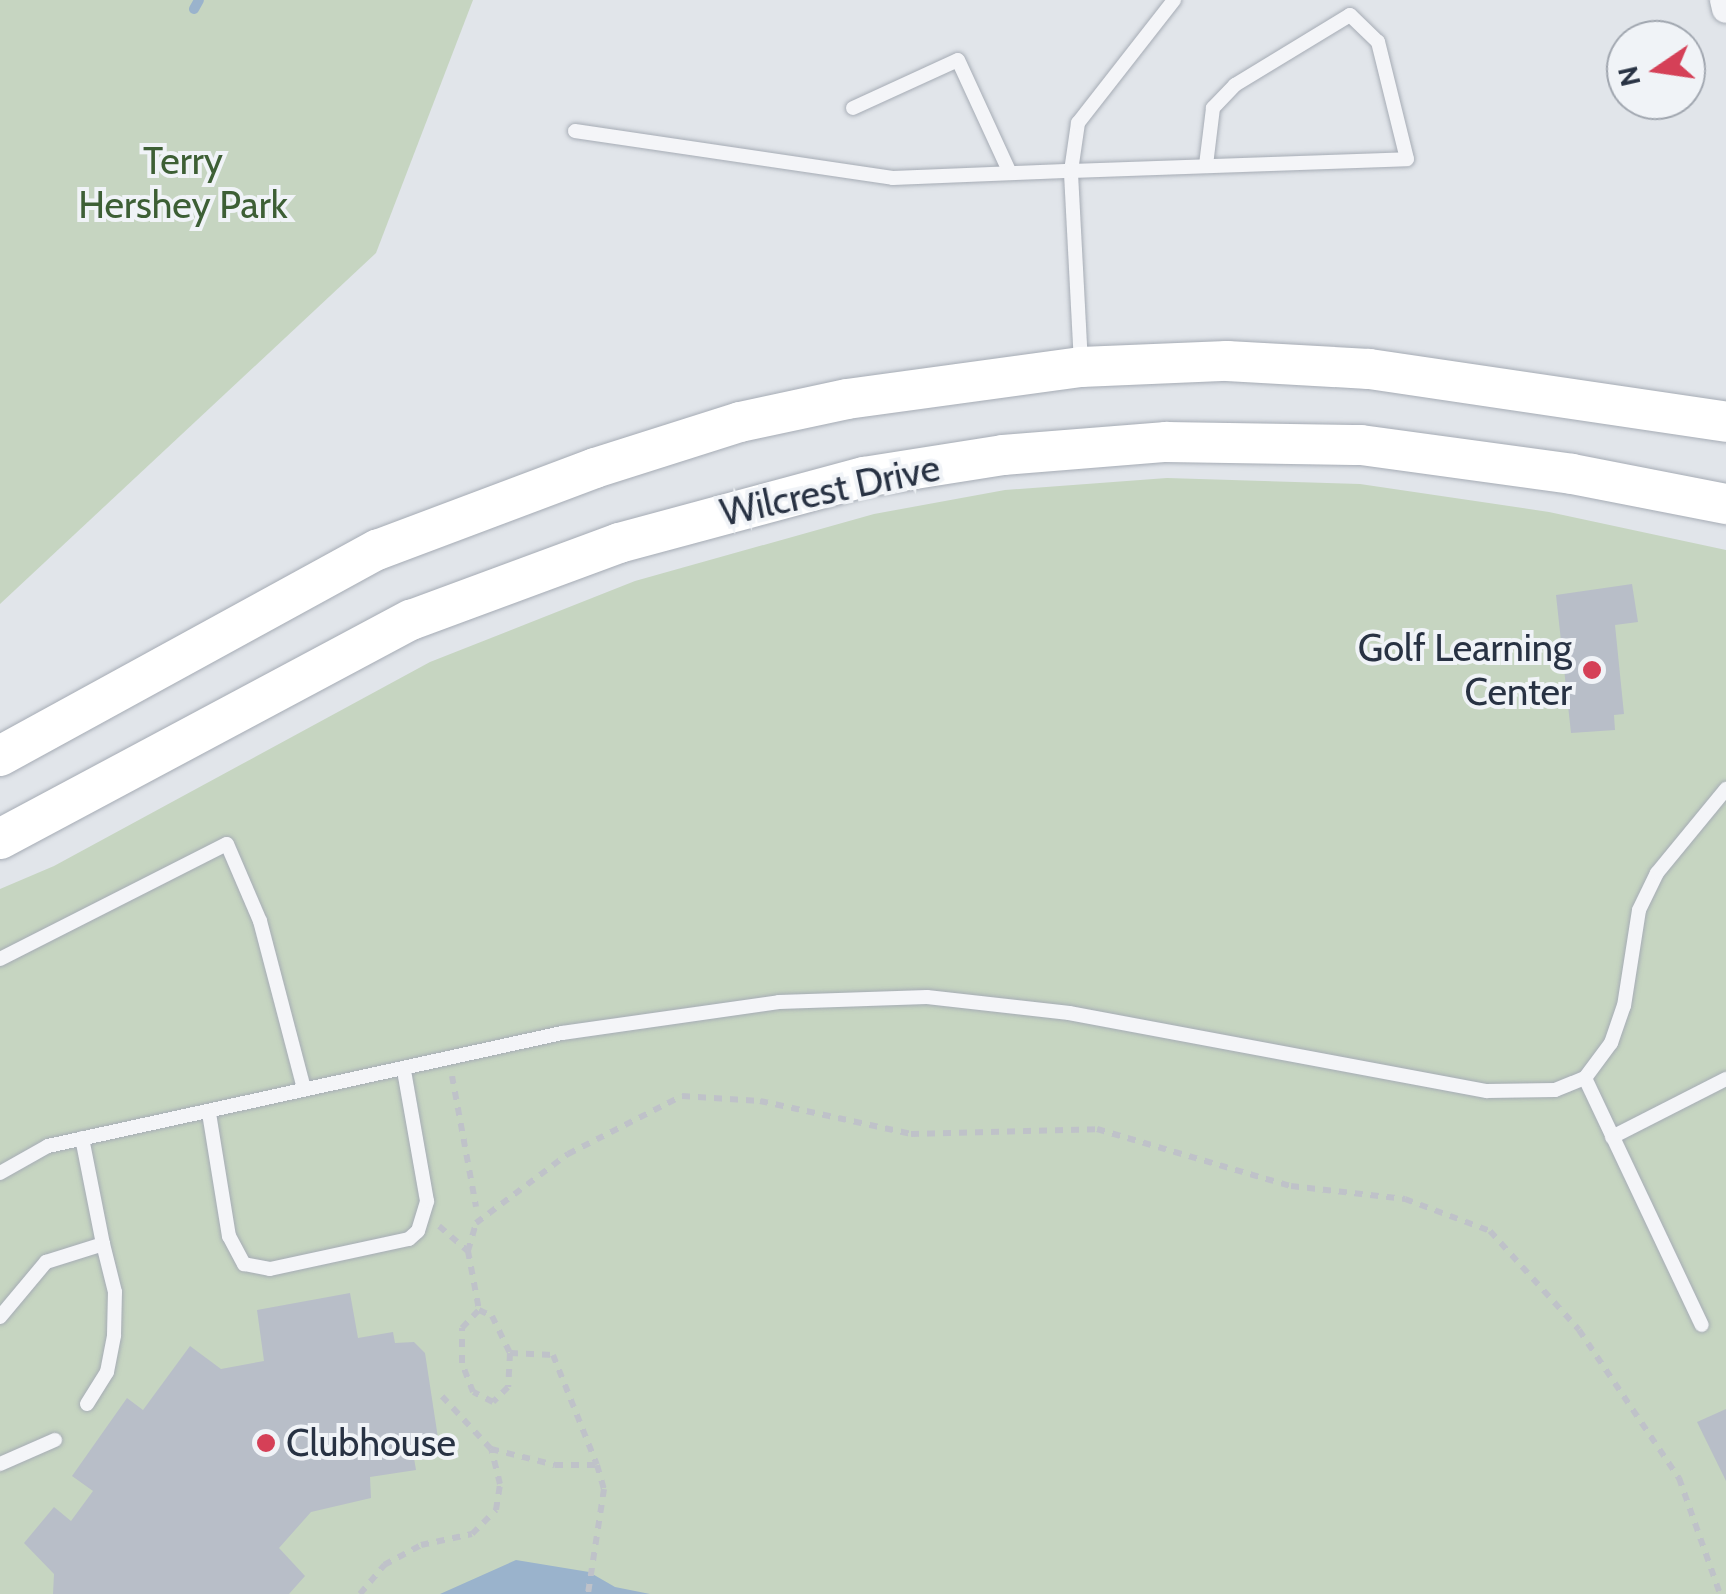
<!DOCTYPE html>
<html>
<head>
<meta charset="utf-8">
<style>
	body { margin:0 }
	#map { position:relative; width:1726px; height:1594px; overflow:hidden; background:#e1e5ea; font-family:Cabin,sans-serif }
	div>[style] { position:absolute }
	.green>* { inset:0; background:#c6d5c1 }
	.water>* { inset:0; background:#9ab3cc }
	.stream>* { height:10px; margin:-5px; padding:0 5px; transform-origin:5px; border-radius:5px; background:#9ab3cc }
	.building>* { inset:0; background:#b8bec8 }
	.path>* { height:6px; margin-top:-3px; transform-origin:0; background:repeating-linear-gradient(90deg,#bfc2c9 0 8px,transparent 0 16px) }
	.roads { filter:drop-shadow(0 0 2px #a6acb5) drop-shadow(0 0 2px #a6acb5) }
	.lane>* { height:14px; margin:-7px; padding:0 7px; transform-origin:7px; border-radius:7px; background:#f4f5f8 }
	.street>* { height:28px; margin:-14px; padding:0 14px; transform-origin:14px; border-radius:14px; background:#f4f5f8 }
	.secondary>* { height:40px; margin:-20px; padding:0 20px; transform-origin:20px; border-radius:20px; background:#fff }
	.dots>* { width:28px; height:28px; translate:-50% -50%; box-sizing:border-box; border:5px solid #f0f3f7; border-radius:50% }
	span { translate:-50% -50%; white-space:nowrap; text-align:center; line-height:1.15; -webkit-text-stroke:8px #f0f3f7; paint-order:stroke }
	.park-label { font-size:38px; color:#3d5f35 }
	.street-label { font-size:38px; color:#283243 }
	.poi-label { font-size:38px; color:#283243 }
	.right { translate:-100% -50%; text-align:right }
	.left { translate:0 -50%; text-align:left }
	.north { position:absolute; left:1606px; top:20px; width:100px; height:100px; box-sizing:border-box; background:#f0f3f7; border:2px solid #a0a6af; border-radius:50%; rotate:257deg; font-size:28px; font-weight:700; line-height:40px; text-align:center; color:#283243 }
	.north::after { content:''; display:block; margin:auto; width:35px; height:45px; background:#d54057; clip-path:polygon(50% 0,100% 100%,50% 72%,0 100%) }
</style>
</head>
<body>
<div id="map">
	<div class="green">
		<i style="clip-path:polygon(0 0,473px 0,376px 253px,0 604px)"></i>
		<i style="clip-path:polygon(1167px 478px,1360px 484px,1549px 512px,1726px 550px,1726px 1594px,0 1594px,0 889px,54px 866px,430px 662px,635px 581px,874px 514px,1005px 490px)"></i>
	</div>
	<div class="water">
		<i style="clip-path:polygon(516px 1560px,589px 1572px,615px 1587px,650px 1594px,440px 1594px)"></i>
	</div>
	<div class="stream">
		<i style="left:194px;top:9px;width:10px;rotate:-61deg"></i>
	</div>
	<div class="building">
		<i style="clip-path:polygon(1632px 584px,1638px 622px,1615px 625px,1624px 714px,1614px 715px,1615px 730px,1571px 733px,1556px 595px)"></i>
		<i style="clip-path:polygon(350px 1293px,358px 1338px,393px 1332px,395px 1343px,414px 1342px,425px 1353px,438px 1438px,434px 1447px,413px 1452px,416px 1470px,370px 1477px,371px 1498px,311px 1512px,279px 1548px,305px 1576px,289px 1594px,53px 1594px,54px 1574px,24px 1543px,54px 1507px,71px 1521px,93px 1491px,72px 1476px,127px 1398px,143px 1410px,190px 1346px,221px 1369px,264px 1361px,257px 1310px)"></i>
		<i style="clip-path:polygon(1726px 1409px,1726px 1481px,1697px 1422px)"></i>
	</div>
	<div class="path">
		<i style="left:452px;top:1076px;width:133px;rotate:79.6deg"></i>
		<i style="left:439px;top:1226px;width:38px;rotate:41deg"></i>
		<i style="left:468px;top:1251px;width:60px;rotate:79.4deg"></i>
		<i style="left:468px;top:1251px;width:29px;rotate:-74deg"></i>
		<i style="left:476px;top:1223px;width:115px;rotate:-36.9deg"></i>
		<i style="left:568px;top:1154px;width:128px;rotate:-27deg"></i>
		<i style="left:682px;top:1096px;width:78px;rotate:3.7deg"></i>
		<i style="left:760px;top:1101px;width:155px;rotate:12.3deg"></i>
		<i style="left:911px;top:1134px;width:186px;rotate:-1.5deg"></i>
		<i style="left:1097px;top:1129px;width:202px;rotate:16.4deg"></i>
		<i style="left:1291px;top:1186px;width:115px;rotate:6.5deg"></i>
		<i style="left:1405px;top:1199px;width:91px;rotate:20.6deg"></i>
		<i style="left:1490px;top:1231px;width:133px;rotate:48deg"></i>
		<i style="left:1579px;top:1330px;width:179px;rotate:56deg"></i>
		<i style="left:1679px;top:1478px;width:123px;rotate:70.5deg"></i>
		<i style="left:479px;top:1310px;width:14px;rotate:25deg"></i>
		<i style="left:492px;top:1316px;width:41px;rotate:64.1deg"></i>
		<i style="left:510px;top:1353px;width:34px;rotate:93deg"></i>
		<i style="left:508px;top:1387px;width:21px;rotate:135deg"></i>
		<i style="left:493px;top:1402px;width:22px;rotate:-153deg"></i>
		<i style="left:473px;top:1392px;width:31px;rotate:-111deg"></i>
		<i style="left:462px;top:1363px;width:35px;rotate:-90deg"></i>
		<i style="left:462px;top:1328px;width:25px;rotate:-47deg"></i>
		<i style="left:510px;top:1353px;width:43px;rotate:2.7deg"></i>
		<i style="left:553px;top:1355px;width:118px;rotate:68.2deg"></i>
		<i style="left:597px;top:1465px;width:25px;rotate:74deg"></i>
		<i style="left:604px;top:1489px;width:106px;rotate:98.7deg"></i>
		<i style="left:491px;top:1449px;width:66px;rotate:14deg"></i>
		<i style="left:555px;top:1465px;width:42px"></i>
		<i style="left:360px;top:1594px;width:38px;rotate:-50deg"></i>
		<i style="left:384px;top:1565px;width:42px;rotate:-28.4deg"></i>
		<i style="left:421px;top:1545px;width:52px;rotate:-12.2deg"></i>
		<i style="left:472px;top:1534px;width:34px;rotate:-45deg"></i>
		<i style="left:496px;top:1510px;width:26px;rotate:-81deg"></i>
		<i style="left:500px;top:1484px;width:36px;rotate:-104deg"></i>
		<i style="left:491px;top:1449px;width:72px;rotate:-132.8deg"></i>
	</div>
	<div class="roads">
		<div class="lane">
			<i style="left:853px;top:108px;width:115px;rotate:-24.6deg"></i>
			<i style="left:958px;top:60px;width:124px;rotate:65.3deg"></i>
			<i style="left:575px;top:131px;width:321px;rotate:8.4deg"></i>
			<i style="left:893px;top:178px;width:178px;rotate:-2.3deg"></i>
			<i style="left:1071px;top:171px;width:49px;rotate:-81.7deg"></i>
			<i style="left:1078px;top:123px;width:156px;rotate:-52deg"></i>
			<i style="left:1081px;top:364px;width:193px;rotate:-93deg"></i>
			<i style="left:1071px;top:171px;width:336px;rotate:-2deg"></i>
			<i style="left:1407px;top:159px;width:121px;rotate:-103.9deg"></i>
			<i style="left:1378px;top:42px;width:39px;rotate:-136deg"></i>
			<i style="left:1350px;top:15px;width:135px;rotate:148.7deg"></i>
			<i style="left:1235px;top:85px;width:32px;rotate:134deg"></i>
			<i style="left:1213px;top:108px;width:57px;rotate:97deg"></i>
			<i style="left:0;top:959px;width:254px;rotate:-26.9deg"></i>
			<i style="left:227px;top:844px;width:84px;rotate:66.8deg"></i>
			<i style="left:260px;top:921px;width:174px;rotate:75.3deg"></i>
			<i style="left:1585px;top:1078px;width:44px;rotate:-53.4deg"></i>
			<i style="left:1611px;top:1043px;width:39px;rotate:-71deg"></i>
			<i style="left:1624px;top:1006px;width:97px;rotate:-81.1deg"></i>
			<i style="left:1639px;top:910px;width:41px;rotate:-64.1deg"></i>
			<i style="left:1657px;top:873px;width:109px;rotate:-50.6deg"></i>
			<i style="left:209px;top:1113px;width:125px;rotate:80.8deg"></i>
			<i style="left:229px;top:1236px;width:32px;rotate:62deg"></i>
			<i style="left:244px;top:1264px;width:26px;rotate:11deg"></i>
			<i style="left:270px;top:1269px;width:142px;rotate:-12.2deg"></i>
			<i style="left:409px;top:1239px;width:12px;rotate:-42deg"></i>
			<i style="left:418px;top:1231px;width:31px;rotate:-73deg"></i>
			<i style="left:427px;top:1201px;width:132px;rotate:-100deg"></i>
			<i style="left:1612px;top:1137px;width:128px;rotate:-27deg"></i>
			<i style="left:0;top:1173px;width:55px;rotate:-29.4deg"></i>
			<i style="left:48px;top:1146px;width:526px;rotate:-12.4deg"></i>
			<i style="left:562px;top:1033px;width:219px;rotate:-8.1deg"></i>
			<i style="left:779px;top:1002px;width:148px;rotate:-1.9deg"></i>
			<i style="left:927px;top:997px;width:143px;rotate:6.4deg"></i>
			<i style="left:1069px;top:1013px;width:425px;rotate:10.6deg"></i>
			<i style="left:1487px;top:1091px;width:68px;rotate:-0.8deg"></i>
			<i style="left:1555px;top:1090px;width:32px;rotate:-22deg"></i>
			<i style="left:1585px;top:1078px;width:273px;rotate:64.7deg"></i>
			<i style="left:0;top:1317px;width:72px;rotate:-50.1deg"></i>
			<i style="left:46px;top:1262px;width:60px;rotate:-17.5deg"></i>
			<i style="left:103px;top:1244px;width:108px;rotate:-101.2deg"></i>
			<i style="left:87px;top:1404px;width:38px;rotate:-58deg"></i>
			<i style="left:107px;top:1372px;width:38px;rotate:-79deg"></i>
			<i style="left:114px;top:1335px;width:43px;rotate:-88.7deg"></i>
			<i style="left:115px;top:1292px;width:49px;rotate:-104deg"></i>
			<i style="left:0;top:1464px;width:60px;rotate:-23.6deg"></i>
		</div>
		<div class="street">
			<i style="left:1724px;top:0;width:9px;rotate:77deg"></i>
		</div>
		<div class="secondary">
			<i style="left:0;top:756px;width:430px;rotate:-28.7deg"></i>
			<i style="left:377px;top:550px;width:233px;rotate:-20.6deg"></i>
			<i style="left:595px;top:468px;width:152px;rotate:-17.6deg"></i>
			<i style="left:740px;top:422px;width:109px;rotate:-12.1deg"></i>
			<i style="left:847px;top:399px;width:236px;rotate:-7.8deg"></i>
			<i style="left:1081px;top:367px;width:146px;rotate:-2.4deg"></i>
			<i style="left:1227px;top:361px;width:142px;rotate:3.2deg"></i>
			<i style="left:1369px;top:369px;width:361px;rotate:8.4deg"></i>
			<i style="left:0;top:839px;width:466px;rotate:-28.1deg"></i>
			<i style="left:411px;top:620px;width:222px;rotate:-20.3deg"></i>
			<i style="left:619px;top:543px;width:254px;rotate:-15.1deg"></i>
			<i style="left:864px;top:477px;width:141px;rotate:-9deg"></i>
			<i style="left:1003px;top:455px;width:164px;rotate:-4.6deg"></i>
			<i style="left:1166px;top:442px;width:195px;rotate:0.9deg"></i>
			<i style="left:1361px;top:445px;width:213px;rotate:7.8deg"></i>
			<i style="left:1572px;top:474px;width:157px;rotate:11deg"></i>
		</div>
	</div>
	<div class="dots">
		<i style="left:1592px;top:670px;background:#d54057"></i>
		<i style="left:266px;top:1443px;background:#d54057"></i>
	</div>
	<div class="park-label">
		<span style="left:183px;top:183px">Terry<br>Hershey Park</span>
	</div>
	<div class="street-label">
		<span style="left:830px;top:490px;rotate:-12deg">Wilcrest Drive</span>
	</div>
	<div class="poi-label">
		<span class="right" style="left:1572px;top:670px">Golf Learning<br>Center</span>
		<span class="left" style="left:286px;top:1443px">Clubhouse</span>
	</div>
	<div class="north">N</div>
</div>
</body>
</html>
